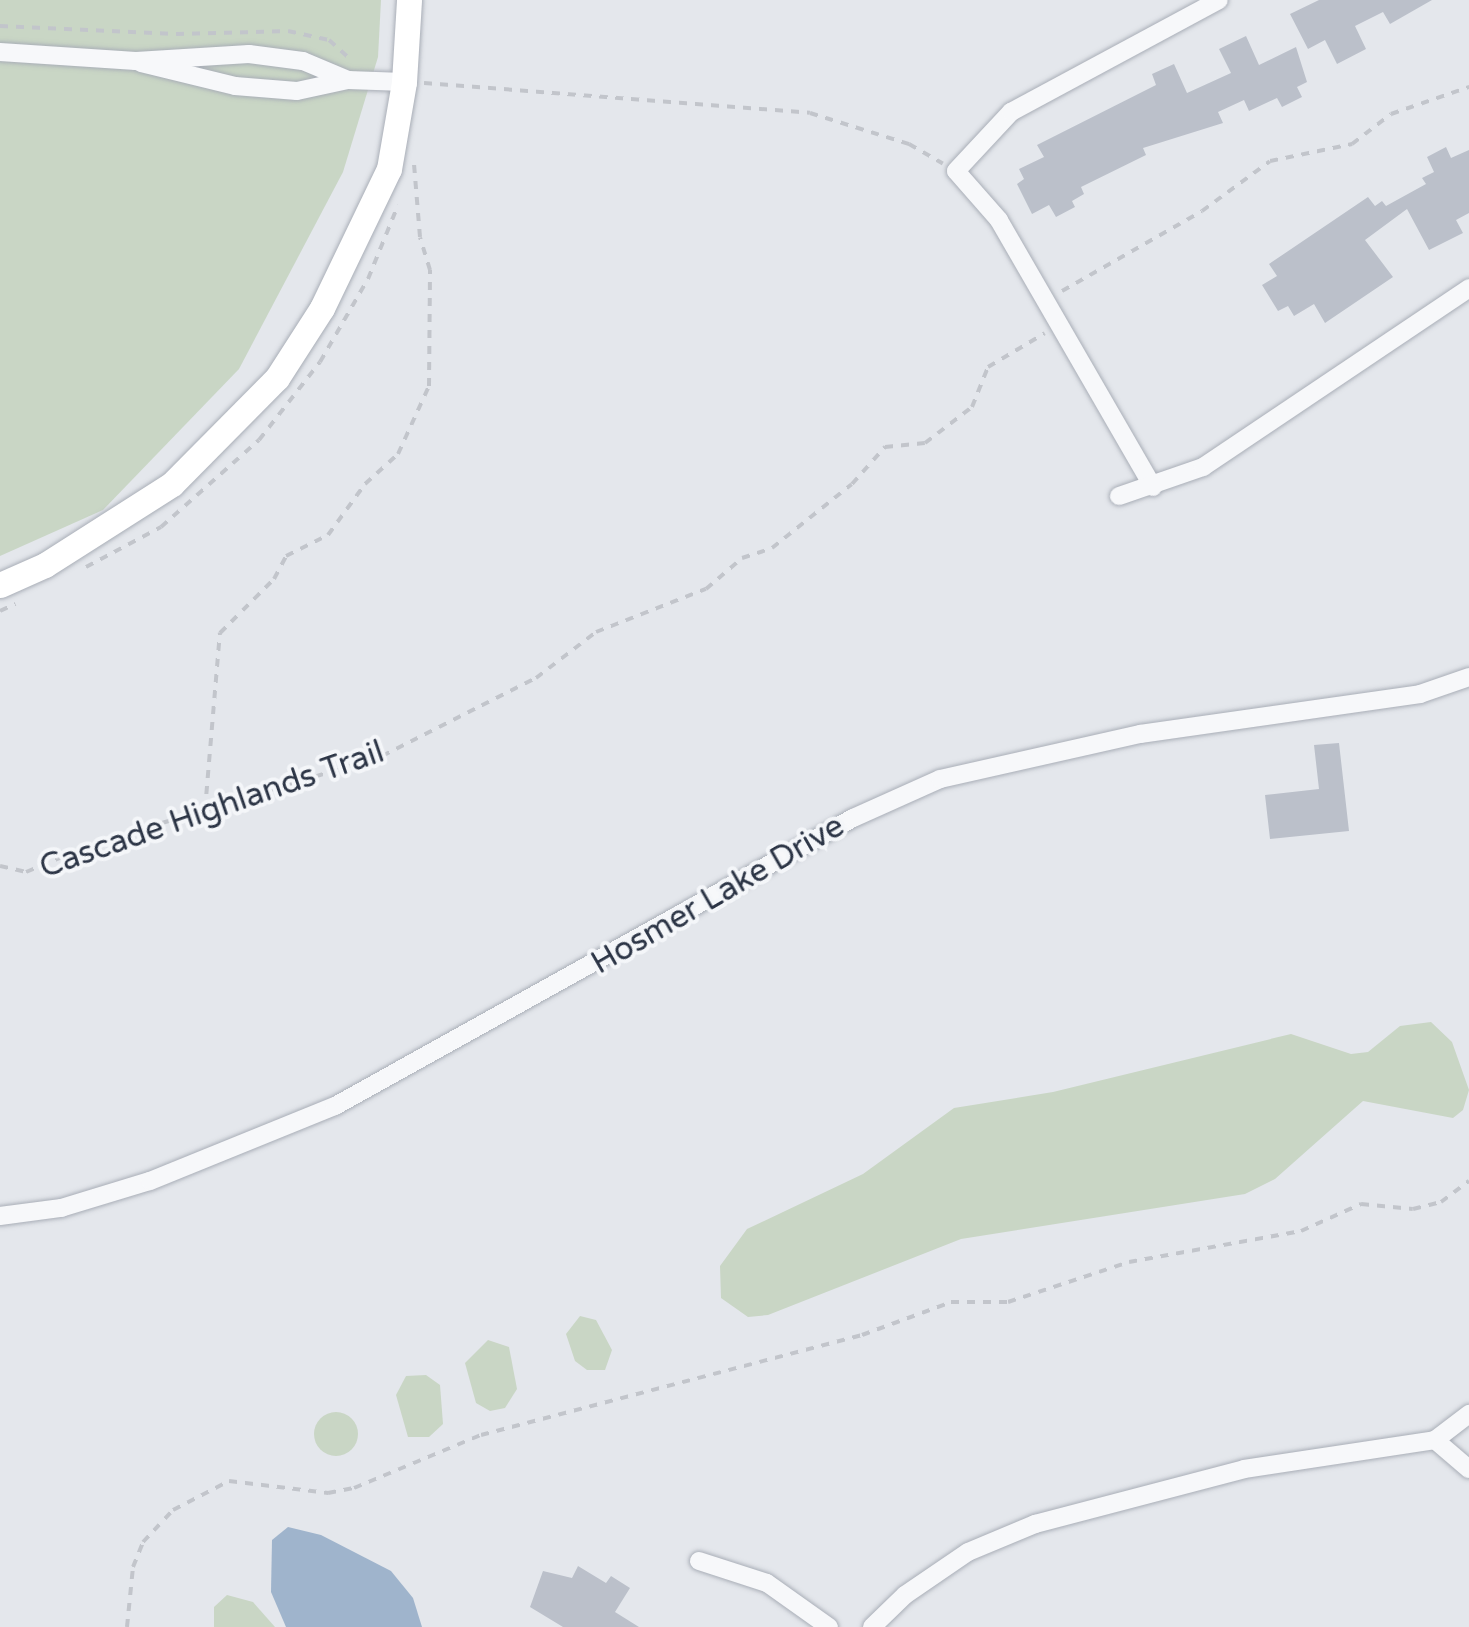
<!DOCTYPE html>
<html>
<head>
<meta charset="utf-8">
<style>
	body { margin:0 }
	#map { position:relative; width:1469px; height:1627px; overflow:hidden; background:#e4e7ec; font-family:"Varela Round",sans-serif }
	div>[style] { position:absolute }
	.green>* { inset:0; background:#c9d6c5 }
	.round { border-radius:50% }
	.water>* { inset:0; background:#9fb4cc }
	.building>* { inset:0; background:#bbc0ca }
	.path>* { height:4px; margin-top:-2px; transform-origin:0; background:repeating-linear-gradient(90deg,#c2c5cb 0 8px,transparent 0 16px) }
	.roads { filter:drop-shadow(0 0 2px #a9aeb7) drop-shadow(0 0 2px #a9aeb7) }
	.street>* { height:18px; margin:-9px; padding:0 9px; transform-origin:9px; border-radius:9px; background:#f7f8fa }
	.secondary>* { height:25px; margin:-12.5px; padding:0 12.5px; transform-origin:12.5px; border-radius:12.5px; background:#fff }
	span { translate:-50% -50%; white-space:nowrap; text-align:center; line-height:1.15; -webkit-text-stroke:8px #f4f6f9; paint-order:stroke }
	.street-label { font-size:32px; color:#2b3445 }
</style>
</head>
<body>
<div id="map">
	<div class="green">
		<i style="clip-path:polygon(0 0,381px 0,378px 57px,343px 172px,239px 369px,103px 510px,0 556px)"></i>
		<i style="clip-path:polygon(1431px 1022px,1452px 1042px,1469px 1090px,1463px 1110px,1453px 1118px,1363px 1101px,1275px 1179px,1245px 1194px,961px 1239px,768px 1315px,748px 1317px,721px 1298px,720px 1266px,747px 1229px,863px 1174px,954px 1108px,1053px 1092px,1291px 1034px,1351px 1054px,1368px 1052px,1400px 1026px)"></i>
		<i style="clip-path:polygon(580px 1316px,596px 1320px,612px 1350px,605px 1370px,587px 1370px,575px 1361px,566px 1334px)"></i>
		<i style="clip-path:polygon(488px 1340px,509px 1347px,517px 1389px,505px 1408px,490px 1411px,476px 1403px,465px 1363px)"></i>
		<i style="clip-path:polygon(426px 1375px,440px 1385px,443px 1424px,429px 1437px,408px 1437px,396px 1395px,406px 1376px)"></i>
		<i class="round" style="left:314px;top:1412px;width:44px;height:44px"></i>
		<i style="clip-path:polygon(227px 1595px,253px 1602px,275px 1627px,214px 1627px,214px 1607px)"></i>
	</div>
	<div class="water">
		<i style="clip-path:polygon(288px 1527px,321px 1535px,391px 1571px,413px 1598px,422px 1627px,286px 1627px,271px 1592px,272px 1540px)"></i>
	</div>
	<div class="building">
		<i style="clip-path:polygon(1319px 0,1432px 0,1390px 24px,1383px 12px,1355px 26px,1366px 49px,1337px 64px,1325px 40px,1308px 49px,1290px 14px)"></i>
		<i style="clip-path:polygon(1246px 36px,1259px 65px,1296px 47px,1307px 82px,1297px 87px,1302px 97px,1282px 107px,1277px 98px,1249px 111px,1244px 100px,1218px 112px,1223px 123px,1143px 148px,1146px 155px,1081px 187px,1084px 194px,1072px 201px,1075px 207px,1056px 217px,1049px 205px,1032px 214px,1017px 184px,1024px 179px,1019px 169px,1044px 157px,1037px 145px,1156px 85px,1152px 74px,1174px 64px,1187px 93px,1231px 73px,1219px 49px)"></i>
		<i style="clip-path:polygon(1446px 147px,1451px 158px,1469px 150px,1469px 213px,1456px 220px,1463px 233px,1429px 250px,1407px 209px,1365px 240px,1393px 277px,1325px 323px,1314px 304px,1294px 316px,1288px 306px,1278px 311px,1262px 285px,1277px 276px,1269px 264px,1368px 197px,1375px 206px,1382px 201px,1386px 206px,1426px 184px,1422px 178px,1434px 172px,1427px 157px)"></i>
		<i style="clip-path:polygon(1339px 743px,1349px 831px,1270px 839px,1265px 795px,1319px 789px,1314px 745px)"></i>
		<i style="clip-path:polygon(578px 1566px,606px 1583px,611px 1576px,630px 1588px,615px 1612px,639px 1627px,563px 1627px,530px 1607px,543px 1571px,572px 1578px)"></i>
	</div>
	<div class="path">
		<i style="left:0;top:26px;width:176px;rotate:2.6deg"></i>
		<i style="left:176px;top:34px;width:112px;rotate:-1.5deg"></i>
		<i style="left:288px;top:31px;width:42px;rotate:12.4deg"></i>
		<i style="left:329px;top:40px;width:31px;rotate:42deg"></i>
		<i style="left:424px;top:83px;width:387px;rotate:4.4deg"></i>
		<i style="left:810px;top:113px;width:104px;rotate:17.4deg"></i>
		<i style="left:909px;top:144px;width:39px;rotate:30deg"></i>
		<i style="left:1062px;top:291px;width:161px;rotate:-29.7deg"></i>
		<i style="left:1202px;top:211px;width:84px;rotate:-36.3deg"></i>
		<i style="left:1270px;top:161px;width:84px;rotate:-11.7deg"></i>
		<i style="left:1352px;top:144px;width:49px;rotate:-37.6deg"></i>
		<i style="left:1391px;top:114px;width:83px;rotate:-19.1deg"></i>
		<i style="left:86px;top:567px;width:85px;rotate:-28.1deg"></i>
		<i style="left:161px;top:527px;width:131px;rotate:-41.6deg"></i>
		<i style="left:259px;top:440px;width:99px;rotate:-52deg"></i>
		<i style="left:320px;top:362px;width:96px;rotate:-60deg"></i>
		<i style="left:368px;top:279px;width:80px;rotate:-67.9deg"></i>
		<i style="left:0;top:611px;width:17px;rotate:-25deg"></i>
		<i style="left:205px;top:810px;width:178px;rotate:-85.2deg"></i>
		<i style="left:220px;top:633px;width:76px;rotate:-45deg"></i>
		<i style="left:274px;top:579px;width:26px;rotate:-62deg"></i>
		<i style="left:286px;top:556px;width:47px;rotate:-26.6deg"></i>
		<i style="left:328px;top:535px;width:63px;rotate:-54deg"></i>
		<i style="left:365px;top:484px;width:45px;rotate:-42.3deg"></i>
		<i style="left:398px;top:454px;width:75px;rotate:-65.5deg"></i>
		<i style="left:429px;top:386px;width:116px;rotate:-89.5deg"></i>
		<i style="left:430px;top:270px;width:34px;rotate:-107deg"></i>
		<i style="left:420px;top:237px;width:73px;rotate:-94.7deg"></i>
		<i style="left:0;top:866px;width:27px;rotate:13deg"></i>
		<i style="left:26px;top:872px;width:70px;rotate:-22.6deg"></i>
		<i style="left:91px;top:845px;width:50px;rotate:-9.3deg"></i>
		<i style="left:140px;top:837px;width:26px;rotate:-32deg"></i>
		<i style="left:162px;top:823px;width:230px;rotate:-16.9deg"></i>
		<i style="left:382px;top:756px;width:173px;rotate:-26.9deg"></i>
		<i style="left:536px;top:678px;width:76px;rotate:-37.5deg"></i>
		<i style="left:596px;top:632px;width:118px;rotate:-21.4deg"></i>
		<i style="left:706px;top:589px;width:48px;rotate:-40.7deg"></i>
		<i style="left:742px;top:558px;width:32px;rotate:-18deg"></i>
		<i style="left:772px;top:548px;width:102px;rotate:-38.7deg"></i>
		<i style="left:852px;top:484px;width:50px;rotate:-48.3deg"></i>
		<i style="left:885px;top:447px;width:40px;rotate:-5.7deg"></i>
		<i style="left:925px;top:443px;width:59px;rotate:-37.5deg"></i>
		<i style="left:972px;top:407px;width:43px;rotate:-68.2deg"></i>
		<i style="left:988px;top:367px;width:66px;rotate:-30.8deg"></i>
		<i style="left:127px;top:1627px;width:60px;rotate:-84.3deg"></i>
		<i style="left:133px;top:1567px;width:27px;rotate:-68deg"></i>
		<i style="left:143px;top:1542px;width:44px;rotate:-46.8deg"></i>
		<i style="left:173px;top:1510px;width:63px;rotate:-27.4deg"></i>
		<i style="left:229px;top:1481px;width:100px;rotate:6.9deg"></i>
		<i style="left:328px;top:1493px;width:26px;rotate:-11deg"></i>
		<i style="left:354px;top:1488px;width:138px;rotate:-22.7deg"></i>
		<i style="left:481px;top:1435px;width:394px;rotate:-14.7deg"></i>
		<i style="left:862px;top:1335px;width:95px;rotate:-20.3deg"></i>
		<i style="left:951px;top:1302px;width:57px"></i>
		<i style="left:1008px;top:1302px;width:127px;rotate:-18.3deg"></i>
		<i style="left:1129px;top:1262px;width:175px;rotate:-10.2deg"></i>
		<i style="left:1301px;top:1231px;width:66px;rotate:-24.2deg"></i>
		<i style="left:1361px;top:1204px;width:52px;rotate:5.5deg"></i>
		<i style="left:1413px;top:1209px;width:29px;rotate:-14deg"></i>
		<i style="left:1441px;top:1202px;width:35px;rotate:-37deg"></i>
	</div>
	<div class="roads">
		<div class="street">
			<i style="left:0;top:52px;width:136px;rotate:3.8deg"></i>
			<i style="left:136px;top:61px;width:113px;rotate:-3.5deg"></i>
			<i style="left:249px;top:54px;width:54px;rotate:7.4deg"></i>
			<i style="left:303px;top:61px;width:49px;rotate:22.9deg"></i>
			<i style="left:141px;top:63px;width:97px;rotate:13.7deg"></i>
			<i style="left:235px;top:86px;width:62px;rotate:4.6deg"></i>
			<i style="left:297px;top:91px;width:52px;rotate:-12.2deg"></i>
			<i style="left:348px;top:80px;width:56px;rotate:2deg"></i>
			<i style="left:1153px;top:487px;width:308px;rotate:-120deg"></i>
			<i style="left:999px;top:220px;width:65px;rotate:-131.3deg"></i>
			<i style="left:956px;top:171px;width:81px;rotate:-47deg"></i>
			<i style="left:1011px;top:112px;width:236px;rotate:-28.3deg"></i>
			<i style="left:1119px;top:496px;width:89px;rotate:-19deg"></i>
			<i style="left:1203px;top:467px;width:321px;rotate:-33.9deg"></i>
			<i style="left:0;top:1216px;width:62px;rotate:-7.5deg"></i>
			<i style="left:61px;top:1208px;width:93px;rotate:-16.9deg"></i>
			<i style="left:150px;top:1181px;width:200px;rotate:-22.1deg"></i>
			<i style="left:335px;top:1106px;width:593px;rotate:-29.07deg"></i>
			<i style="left:853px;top:818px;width:95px;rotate:-24.1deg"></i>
			<i style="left:940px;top:779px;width:205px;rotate:-12.7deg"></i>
			<i style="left:1140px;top:734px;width:283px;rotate:-8.1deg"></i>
			<i style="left:1420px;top:694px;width:52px;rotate:-19.1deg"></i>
			<i style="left:1435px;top:1440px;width:45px;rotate:40.5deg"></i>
			<i style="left:699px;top:1561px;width:71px;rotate:17.9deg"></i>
			<i style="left:767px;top:1583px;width:76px;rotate:35.4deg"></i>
			<i style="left:872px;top:1627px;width:46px;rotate:-44.1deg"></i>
			<i style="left:905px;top:1595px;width:76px;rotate:-34.3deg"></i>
			<i style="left:968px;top:1552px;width:73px;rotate:-22.7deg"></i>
			<i style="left:1035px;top:1524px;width:216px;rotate:-14.7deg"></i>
			<i style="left:1244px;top:1469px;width:193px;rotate:-8.6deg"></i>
			<i style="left:1435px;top:1440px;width:43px;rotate:-37.4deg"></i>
		</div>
		<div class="secondary">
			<i style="left:0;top:585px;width:49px;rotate:-24deg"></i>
			<i style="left:45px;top:565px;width:151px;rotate:-32.5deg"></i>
			<i style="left:172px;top:484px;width:149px;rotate:-45.3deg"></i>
			<i style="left:277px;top:378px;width:83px;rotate:-57.3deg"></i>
			<i style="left:322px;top:308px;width:154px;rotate:-64.3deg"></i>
			<i style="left:389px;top:169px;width:88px;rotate:-80.2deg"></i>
			<i style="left:404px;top:82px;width:82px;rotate:-86.5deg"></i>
		</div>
	</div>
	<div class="street-label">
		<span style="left:212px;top:810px;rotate:-19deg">Cascade Highlands Trail</span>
		<span style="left:718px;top:895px;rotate:-30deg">Hosmer Lake Drive</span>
	</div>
</div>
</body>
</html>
